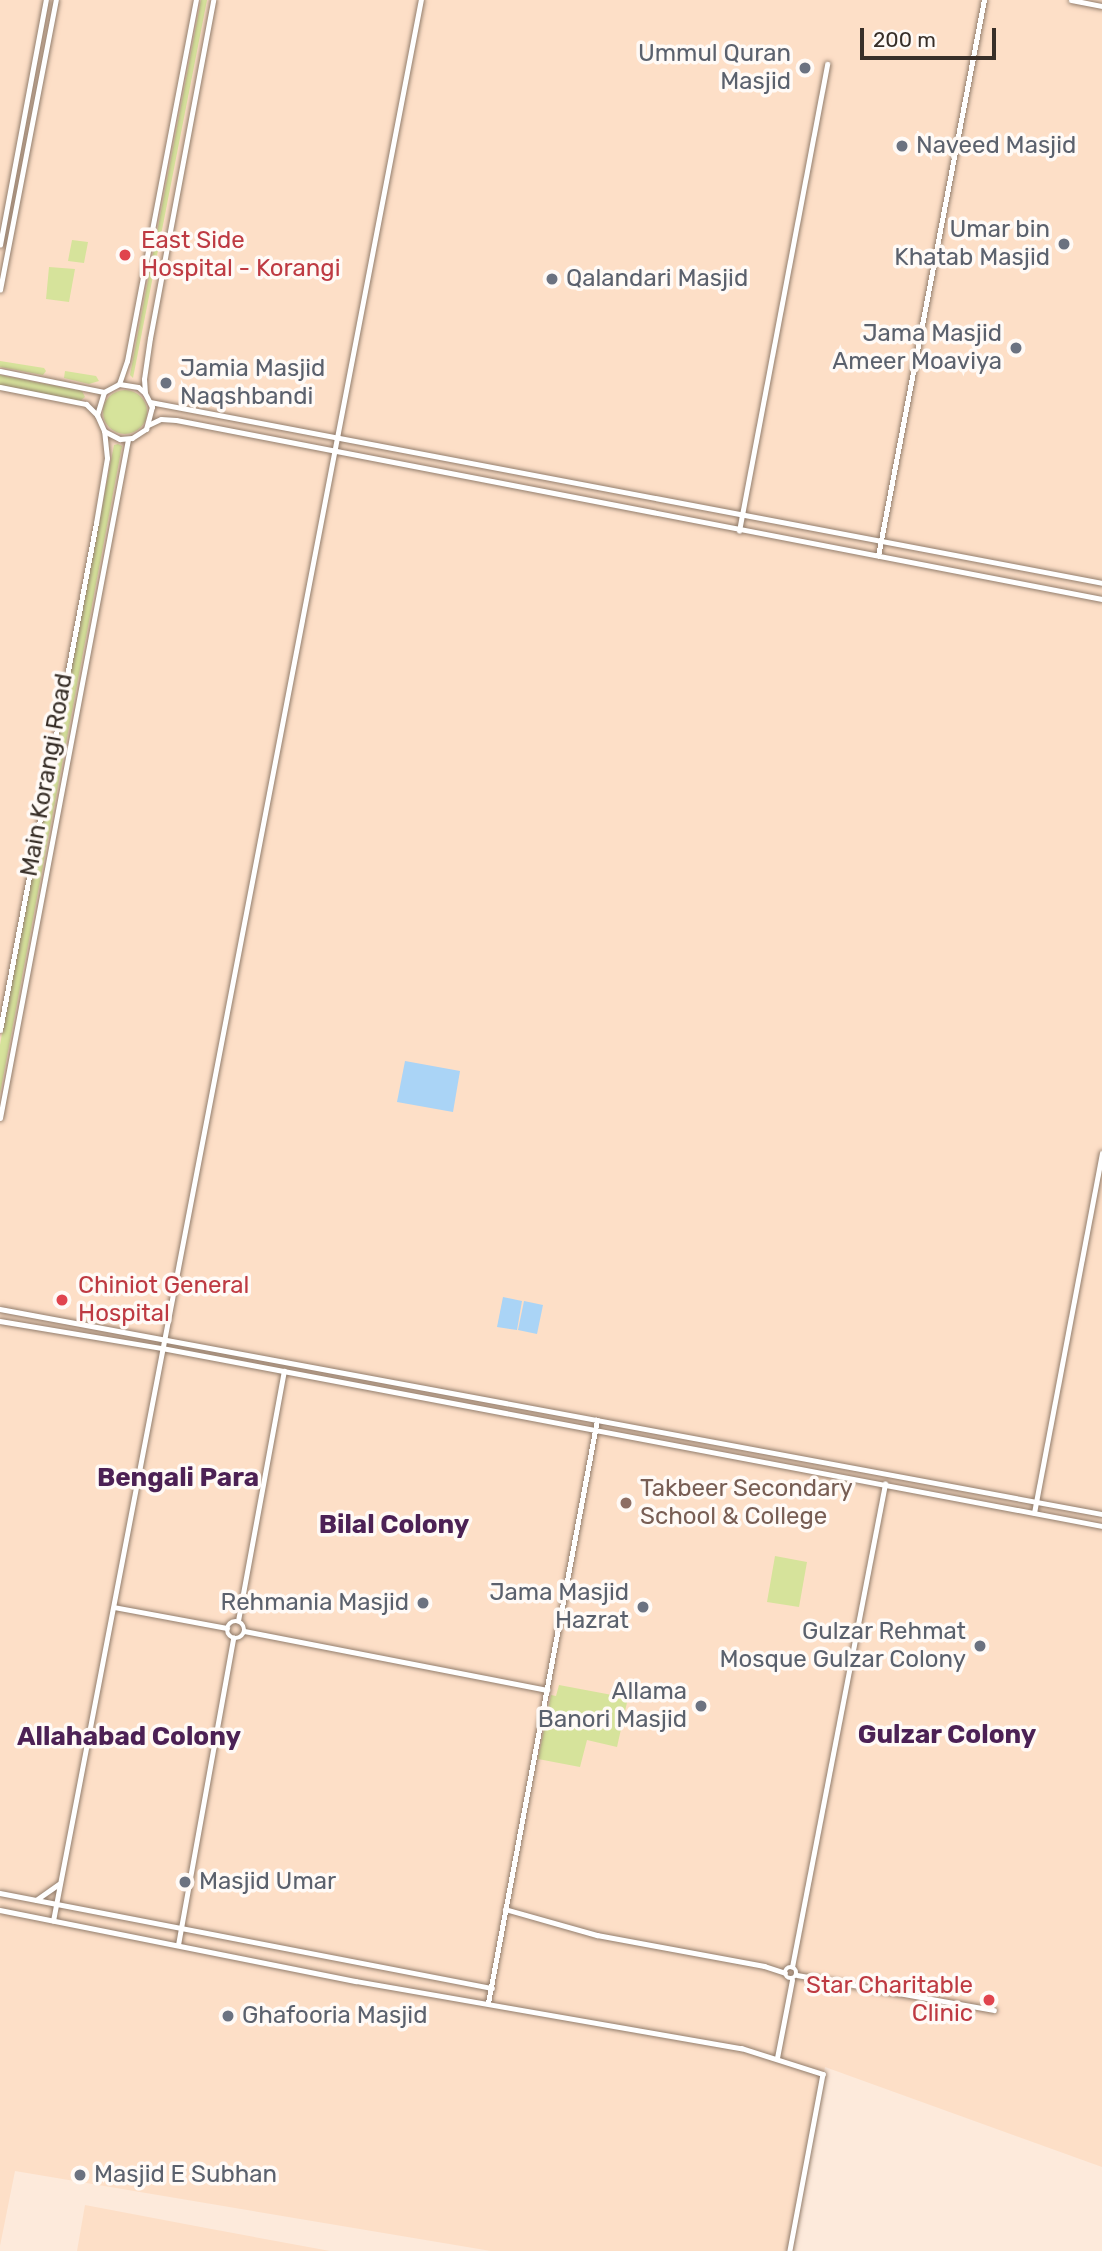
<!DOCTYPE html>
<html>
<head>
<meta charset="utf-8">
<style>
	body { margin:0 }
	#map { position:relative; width:1102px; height:2251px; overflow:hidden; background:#fdeadb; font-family:Rubik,sans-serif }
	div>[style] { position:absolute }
	.built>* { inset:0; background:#fddfc7 }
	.green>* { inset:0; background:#d6e39b }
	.round { border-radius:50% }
	.water>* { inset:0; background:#aad4f6 }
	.roads { filter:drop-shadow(0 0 2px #927d6c) drop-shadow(0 0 2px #927d6c) }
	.minor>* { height:4.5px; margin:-2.25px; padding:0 2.25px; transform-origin:2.25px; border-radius:2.25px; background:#fff }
	.minor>.ring { margin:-2.25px; padding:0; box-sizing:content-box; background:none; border:4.5px solid #fff; border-radius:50% }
	.major>* { height:5px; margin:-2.5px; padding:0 2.5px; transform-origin:2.5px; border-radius:2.5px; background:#fff }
	.dots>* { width:19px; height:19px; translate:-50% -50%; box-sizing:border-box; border:4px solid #fffaf6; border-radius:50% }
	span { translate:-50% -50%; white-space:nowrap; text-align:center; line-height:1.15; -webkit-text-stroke:7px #fffaf6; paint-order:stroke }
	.worship-label { font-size:24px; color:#5b616d }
	.right { translate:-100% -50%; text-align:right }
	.left { translate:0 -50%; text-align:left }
	.health-label { font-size:24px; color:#be3a42 }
	.street-label { font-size:24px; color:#382f28 }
	.education-label { font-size:24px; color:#785e54 }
	.neighbourhood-label { font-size:26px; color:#4c2155; font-weight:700 }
	.scale { position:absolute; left:860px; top:28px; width:136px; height:32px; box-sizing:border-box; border:4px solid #382f28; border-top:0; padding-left:9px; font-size:21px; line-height:24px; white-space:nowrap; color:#382f28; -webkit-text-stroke:5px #fffaf6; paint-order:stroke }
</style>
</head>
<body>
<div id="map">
	<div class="built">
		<i style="clip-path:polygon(0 0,1102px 0,1102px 2167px,825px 2067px,792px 2251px,491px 2251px,15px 2171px,0 2246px)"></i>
		<i style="clip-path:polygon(85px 2205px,206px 2228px,330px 2251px,77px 2251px)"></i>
	</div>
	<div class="green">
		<i style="clip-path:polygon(201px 0,207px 0,133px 378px,130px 375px)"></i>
		<i style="clip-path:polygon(72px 240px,88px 242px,84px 263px,68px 261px)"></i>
		<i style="clip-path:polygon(49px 267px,75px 269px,69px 302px,46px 299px)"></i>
		<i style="clip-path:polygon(0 361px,44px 368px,46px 371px,43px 375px,0 367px)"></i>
		<i style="clip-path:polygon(65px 371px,96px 376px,99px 381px,89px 384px,64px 378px)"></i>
		<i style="clip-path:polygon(0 375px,82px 391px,85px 397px,80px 401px,0 385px)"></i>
		<i class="round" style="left:103px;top:390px;width:44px;height:44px"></i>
		<i style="clip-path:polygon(118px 444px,122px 446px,0 1094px,0 1045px,11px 982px,114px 445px)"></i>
		<i style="clip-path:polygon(775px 1556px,807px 1562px,799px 1607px,767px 1602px)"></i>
		<i style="clip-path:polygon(559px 1685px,628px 1698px,617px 1747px,587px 1740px,580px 1767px,538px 1759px,551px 1695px,556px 1696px)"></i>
	</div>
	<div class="water">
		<i style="clip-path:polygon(405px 1061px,460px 1071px,453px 1112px,397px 1102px)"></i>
		<i style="clip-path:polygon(503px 1297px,522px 1301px,517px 1330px,497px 1327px)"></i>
		<i style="clip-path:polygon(524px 1301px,543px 1305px,537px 1334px,518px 1330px)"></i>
	</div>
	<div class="roads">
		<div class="minor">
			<i style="left:1071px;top:0;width:32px;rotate:11deg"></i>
			<i style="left:0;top:245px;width:249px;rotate:-79.4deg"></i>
			<i style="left:0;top:290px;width:295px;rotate:-79.1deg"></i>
			<i style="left:739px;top:531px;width:475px;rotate:-79.3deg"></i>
			<i style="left:878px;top:556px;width:566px;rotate:-79.21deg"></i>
			<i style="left:0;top:1309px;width:1121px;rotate:10.54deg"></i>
			<i style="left:0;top:1321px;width:164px;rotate:9.5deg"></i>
			<i style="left:162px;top:1348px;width:957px;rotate:10.72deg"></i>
			<i style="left:1034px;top:1513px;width:366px;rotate:-79.3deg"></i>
			<i style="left:114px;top:1607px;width:115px;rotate:10.5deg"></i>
			<i style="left:238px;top:1621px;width:254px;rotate:-79.6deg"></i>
			<i class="ring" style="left:227px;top:1621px;width:13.5px;height:13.5px"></i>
			<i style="left:244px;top:1631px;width:309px;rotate:11deg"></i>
			<i style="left:0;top:1893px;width:501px;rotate:10.93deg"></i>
			<i style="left:36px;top:1900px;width:28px;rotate:-35deg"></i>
			<i style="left:505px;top:1909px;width:96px;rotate:15.8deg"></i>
			<i style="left:597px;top:1935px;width:170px;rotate:10.5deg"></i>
			<i style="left:764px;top:1966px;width:22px;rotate:18deg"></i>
			<i style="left:0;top:1910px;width:363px;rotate:11.3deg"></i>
			<i style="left:356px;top:1981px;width:391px;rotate:9.9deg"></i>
			<i style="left:741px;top:2048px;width:86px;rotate:17.6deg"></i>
			<i style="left:823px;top:2074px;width:180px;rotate:100.6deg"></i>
			<i style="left:53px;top:1921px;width:1956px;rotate:-79.16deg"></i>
			<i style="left:178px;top:1945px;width:312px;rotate:-79.8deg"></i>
			<i class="ring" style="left:785px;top:1967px;width:7.5px;height:7.5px"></i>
			<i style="left:792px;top:1967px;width:492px;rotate:-79.1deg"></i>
			<i style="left:797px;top:1975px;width:200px;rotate:10.1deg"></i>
			<i style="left:488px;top:2003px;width:593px;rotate:-79.41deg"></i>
			<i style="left:777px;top:2058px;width:79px;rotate:-79.1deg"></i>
		</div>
		<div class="major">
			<i style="left:0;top:371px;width:106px;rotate:11.4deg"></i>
			<i style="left:119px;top:384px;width:24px;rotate:-71deg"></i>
			<i style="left:127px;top:361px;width:368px;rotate:-79.2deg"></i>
			<i style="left:0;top:387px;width:88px;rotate:11.2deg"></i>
			<i style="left:86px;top:404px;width:16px;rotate:45deg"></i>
			<i style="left:97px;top:415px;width:17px;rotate:66deg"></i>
			<i style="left:104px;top:431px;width:18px;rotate:27deg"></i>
			<i style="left:120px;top:439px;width:12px;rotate:-5deg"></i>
			<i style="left:132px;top:438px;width:17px;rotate:-33deg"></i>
			<i style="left:146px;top:429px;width:23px;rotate:-75deg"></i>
			<i style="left:152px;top:407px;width:16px;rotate:-117deg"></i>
			<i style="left:145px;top:393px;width:9px;rotate:-139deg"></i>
			<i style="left:138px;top:387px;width:19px;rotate:-171deg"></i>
			<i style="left:119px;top:384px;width:17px;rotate:152deg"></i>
			<i style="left:104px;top:392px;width:24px;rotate:107deg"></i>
			<i style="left:145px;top:393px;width:14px;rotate:-94deg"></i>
			<i style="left:144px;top:379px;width:41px;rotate:-81.7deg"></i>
			<i style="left:150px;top:338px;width:344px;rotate:-79.4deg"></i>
			<i style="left:150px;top:402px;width:969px;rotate:10.76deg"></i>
			<i style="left:148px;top:425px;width:14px;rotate:-25deg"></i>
			<i style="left:161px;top:419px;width:15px;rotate:4deg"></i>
			<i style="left:176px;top:420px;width:943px;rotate:10.94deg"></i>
			<i style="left:0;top:1030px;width:516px;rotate:-79.28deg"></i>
			<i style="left:96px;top:523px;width:66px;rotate:-80.4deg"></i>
			<i style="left:107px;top:458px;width:27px;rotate:-96deg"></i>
			<i style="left:0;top:1118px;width:691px;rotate:-79.32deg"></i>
		</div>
	</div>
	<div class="dots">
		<i style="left:805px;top:68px;background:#6b7280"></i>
		<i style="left:902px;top:146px;background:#6b7280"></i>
		<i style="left:1064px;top:244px;background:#6b7280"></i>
		<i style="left:125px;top:255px;background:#e0444e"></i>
		<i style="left:552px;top:279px;background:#6b7280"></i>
		<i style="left:1016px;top:348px;background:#6b7280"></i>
		<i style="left:166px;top:383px;background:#6b7280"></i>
		<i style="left:62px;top:1300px;background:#e0444e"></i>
		<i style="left:626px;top:1503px;background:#8d6e63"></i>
		<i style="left:423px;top:1603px;background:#6b7280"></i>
		<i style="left:643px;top:1607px;background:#6b7280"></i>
		<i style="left:980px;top:1646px;background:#6b7280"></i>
		<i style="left:701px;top:1706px;background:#6b7280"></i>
		<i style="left:185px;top:1882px;background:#6b7280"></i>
		<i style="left:989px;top:2000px;background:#e0444e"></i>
		<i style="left:228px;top:2016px;background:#6b7280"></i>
		<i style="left:80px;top:2175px;background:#6b7280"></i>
	</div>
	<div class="worship-label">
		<span class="right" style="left:791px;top:68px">Ummul Quran<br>Masjid</span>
		<span class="left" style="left:916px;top:146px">Naveed Masjid</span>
		<span class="right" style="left:1050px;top:244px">Umar bin<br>Khatab Masjid</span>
		<span class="left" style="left:566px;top:279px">Qalandari Masjid</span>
		<span class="right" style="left:1002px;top:348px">Jama Masjid<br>Ameer Moaviya</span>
		<span class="left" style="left:180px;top:383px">Jamia Masjid<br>Naqshbandi</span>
		<span class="right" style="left:629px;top:1607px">Jama Masjid<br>Hazrat</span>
		<span class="right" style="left:409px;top:1603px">Rehmania Masjid</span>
		<span class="right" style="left:966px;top:1646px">Gulzar Rehmat<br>Mosque Gulzar Colony</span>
		<span class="right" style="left:687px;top:1706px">Allama<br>Banori Masjid</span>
		<span class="left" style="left:199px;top:1882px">Masjid Umar</span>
		<span class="left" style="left:242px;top:2016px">Ghafooria Masjid</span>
		<span class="left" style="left:94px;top:2175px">Masjid E Subhan</span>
	</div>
	<div class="health-label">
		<span class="left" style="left:141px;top:255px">East Side<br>Hospital - Korangi</span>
		<span class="left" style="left:78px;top:1300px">Chiniot General<br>Hospital</span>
		<span class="right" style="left:973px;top:2000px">Star Charitable<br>Clinic</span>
	</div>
	<div class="street-label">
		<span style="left:47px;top:775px;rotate:-80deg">Main Korangi Road</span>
	</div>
	<div class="education-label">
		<span class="left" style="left:640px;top:1503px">Takbeer Secondary<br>School &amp; College</span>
	</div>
	<div class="neighbourhood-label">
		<span style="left:178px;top:1478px">Bengali Para</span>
		<span style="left:394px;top:1525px">Bilal Colony</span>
		<span style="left:947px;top:1735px">Gulzar Colony</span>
		<span style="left:129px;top:1737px">Allahabad Colony</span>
	</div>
	<div class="scale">200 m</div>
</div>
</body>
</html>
